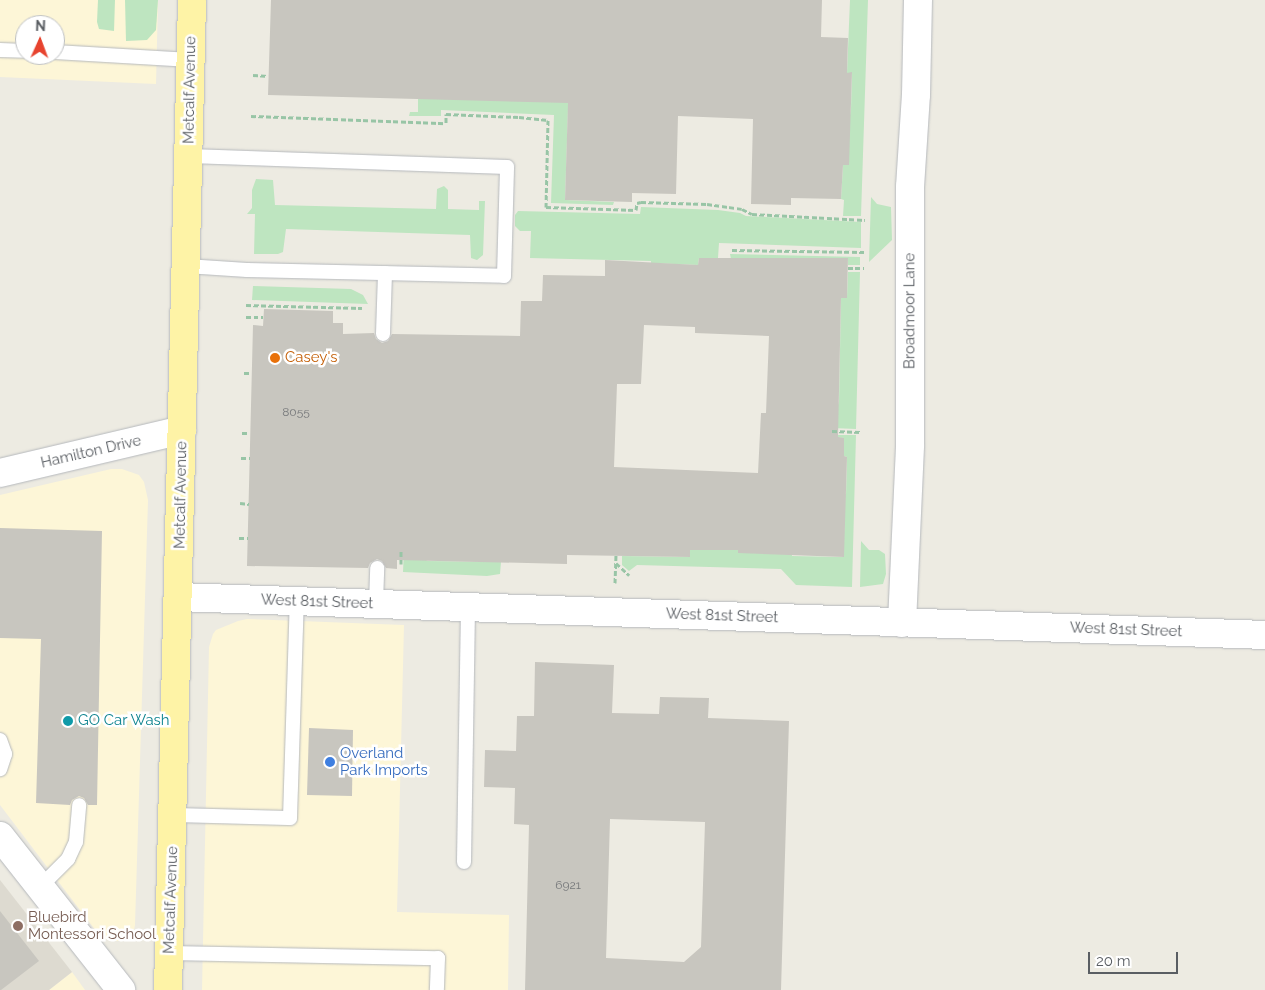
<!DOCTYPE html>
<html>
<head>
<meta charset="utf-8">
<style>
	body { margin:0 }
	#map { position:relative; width:1265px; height:990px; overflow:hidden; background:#edebe2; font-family:Raleway,sans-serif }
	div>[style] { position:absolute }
	.commercial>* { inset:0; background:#fdf6d7 }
	.education>* { inset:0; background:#dddad0 }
	.green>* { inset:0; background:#bee5c0 }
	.building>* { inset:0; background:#c8c6bf }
	.path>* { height:3px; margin-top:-1.5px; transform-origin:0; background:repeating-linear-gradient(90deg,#98c5a6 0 5px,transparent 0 7.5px) }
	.roads { filter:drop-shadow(0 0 1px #b5b8bc) drop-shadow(0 0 1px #b5b8bc) }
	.service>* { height:14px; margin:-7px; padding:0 7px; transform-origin:7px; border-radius:7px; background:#fff }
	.minor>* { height:28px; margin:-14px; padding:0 14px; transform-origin:14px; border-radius:14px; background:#fff }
	.primary>* { height:28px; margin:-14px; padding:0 14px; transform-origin:14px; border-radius:14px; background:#fef3a6 }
	.dots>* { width:14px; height:14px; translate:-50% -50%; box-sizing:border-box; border:2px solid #fff; border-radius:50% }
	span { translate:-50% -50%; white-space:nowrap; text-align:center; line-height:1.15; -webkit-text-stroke:5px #fff; paint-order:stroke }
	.number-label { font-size:12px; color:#76787a }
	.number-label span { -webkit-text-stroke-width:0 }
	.street-label { font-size:15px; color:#5a5e63 }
	.food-label { font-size:15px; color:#c56008 }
	.left { translate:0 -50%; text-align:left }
	.culture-label { font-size:15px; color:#0d838f }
	.shop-label { font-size:15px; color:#366cbe }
	.education-label { font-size:15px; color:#785e54 }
	.north { position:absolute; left:15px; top:15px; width:50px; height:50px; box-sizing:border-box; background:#fff; border:1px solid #bdbfc1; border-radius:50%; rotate:2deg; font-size:14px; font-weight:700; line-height:20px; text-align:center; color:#5a5e63 }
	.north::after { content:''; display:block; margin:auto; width:18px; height:22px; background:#e7432e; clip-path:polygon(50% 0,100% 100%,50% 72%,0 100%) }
	.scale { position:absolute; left:1088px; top:952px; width:90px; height:22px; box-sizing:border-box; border:2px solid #5a5e63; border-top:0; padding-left:6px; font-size:15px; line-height:18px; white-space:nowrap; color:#5a5e63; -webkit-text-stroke:4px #fff; paint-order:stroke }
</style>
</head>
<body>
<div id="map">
	<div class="commercial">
		<i style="clip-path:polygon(evenodd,0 0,158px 0,156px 84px,0 77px,0 0,25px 25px,55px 25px,55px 55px,25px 55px,25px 25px)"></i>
		<i style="clip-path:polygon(111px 469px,122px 469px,139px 475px,144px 482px,148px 500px,135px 925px,133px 935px,119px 941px,110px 941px,99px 935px,0 805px,0 495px)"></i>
		<i style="clip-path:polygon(247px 619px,404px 625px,397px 912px,509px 915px,508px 990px,202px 990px,209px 647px,213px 634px,216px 630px,238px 621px)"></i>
		<i style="clip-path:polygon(72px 972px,85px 990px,49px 990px)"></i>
	</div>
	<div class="education">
		<i style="clip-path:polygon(0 880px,72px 972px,49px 990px,0 990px)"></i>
	</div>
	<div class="green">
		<i style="clip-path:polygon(98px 0,115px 0,114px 31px,99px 29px,97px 22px)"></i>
		<i style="clip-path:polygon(125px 0,158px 0,156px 30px,147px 40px,126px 41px)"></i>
		<i style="clip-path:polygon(850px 0,868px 0,861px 216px,843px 216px,844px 200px,841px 199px,843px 165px,851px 108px,852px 73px,847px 73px)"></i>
		<i style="clip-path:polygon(574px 94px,568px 109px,565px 200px,614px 202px,613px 205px,551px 203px,554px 115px,441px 110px,441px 116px,409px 116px,410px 112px,418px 112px,418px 98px)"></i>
		<i style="clip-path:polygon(256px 179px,273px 180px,275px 205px,436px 209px,437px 189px,444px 186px,448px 190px,448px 209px,479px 210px,479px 201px,485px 201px,483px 255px,477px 260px,471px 258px,470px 235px,286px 229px,283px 252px,278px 254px,254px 254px,255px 214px,247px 214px,252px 208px,252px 190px)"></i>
		<i style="clip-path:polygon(871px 197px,877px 204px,891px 207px,892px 240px,869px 262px)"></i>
		<i style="clip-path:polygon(641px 207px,718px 210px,740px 213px,746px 216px,861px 222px,861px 248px,719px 243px,718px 258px,699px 258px,698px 265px,651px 263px,651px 261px,530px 258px,531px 231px,520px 231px,515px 226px,515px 215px,518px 211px,640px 214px)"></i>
		<i style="clip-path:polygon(730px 254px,860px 257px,860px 265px,848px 265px,848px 258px,731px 259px)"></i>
		<i style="clip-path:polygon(848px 272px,860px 272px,856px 429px,832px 428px,839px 401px,841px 298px,847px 297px)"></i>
		<i style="clip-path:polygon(253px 286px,351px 289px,363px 295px,368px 304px,252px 300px)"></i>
		<i style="clip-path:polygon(832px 435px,856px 435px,852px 587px,796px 585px,781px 569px,637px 565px,629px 571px,622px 565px,622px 556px,690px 557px,690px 546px,724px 547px,724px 550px,738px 550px,738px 553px,792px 552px,792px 556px,843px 557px,845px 510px,840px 494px,846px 494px,847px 457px,844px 456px,844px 438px,831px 437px)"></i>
		<i style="clip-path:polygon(861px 541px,869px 550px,879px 550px,885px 554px,886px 574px,883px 584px,860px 587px)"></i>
		<i style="clip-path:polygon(404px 550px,428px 561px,501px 562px,500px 574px,487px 576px,403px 572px)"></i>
	</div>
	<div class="building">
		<i style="clip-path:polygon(271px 0,822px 0,821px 37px,848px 38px,847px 73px,852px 72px,849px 165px,843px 165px,841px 199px,791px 198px,791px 205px,751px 204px,753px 119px,678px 116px,676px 194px,632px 193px,632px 202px,565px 200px,568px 103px,268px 95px)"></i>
		<i style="clip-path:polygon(evenodd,699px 258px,848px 258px,847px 298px,841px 298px,838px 437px,844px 438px,844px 456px,847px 457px,844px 557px,738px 553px,738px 550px,690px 550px,690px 557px,567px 555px,567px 564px,397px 560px,397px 569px,386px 568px,382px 561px,377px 559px,370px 563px,368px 568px,247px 566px,253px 325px,263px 326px,264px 309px,333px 311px,333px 323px,343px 323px,343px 334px,374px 333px,376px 339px,382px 343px,388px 341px,392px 334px,520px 336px,521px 301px,542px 301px,543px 275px,605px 276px,605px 260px,698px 265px,699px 258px,644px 325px,695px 327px,695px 333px,769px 336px,766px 413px,761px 413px,758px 473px,614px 467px,617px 384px,641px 384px,644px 325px)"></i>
		<i style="clip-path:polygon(0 528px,102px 531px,97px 805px,88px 805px,84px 798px,79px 796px,72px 800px,70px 805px,36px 803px,41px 639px,0 638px)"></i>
		<i style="clip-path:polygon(evenodd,535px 662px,614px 665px,612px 713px,659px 714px,660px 697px,709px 698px,708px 718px,789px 721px,781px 990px,525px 990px,529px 825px,514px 824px,515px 788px,484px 787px,485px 750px,516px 751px,517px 716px,534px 716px,535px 662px,610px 819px,705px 822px,701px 947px,684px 962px,606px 958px,610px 819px)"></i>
		<i style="clip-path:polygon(309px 728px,353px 730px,352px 796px,307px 795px)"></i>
		<i style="clip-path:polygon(0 911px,39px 961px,1px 990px,0 990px)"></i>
	</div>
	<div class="path">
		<i style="left:253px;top:75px;width:15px;rotate:4deg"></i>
		<i style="left:251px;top:116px;width:195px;rotate:2.1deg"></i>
		<i style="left:446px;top:123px;width:9px;rotate:-90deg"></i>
		<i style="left:446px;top:114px;width:73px;rotate:2.4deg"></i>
		<i style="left:519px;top:117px;width:29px;rotate:6deg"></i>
		<i style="left:548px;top:120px;width:87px;rotate:91.3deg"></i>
		<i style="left:546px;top:207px;width:90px;rotate:1.9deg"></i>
		<i style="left:636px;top:210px;width:7px;rotate:-82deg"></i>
		<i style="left:637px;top:203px;width:4px;rotate:-14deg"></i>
		<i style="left:641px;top:202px;width:66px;rotate:1.7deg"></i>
		<i style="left:707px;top:204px;width:35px;rotate:8deg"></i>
		<i style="left:742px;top:209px;width:11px;rotate:27deg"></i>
		<i style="left:752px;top:214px;width:113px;rotate:3deg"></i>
		<i style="left:732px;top:250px;width:132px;rotate:0.9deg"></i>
		<i style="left:848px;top:268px;width:16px"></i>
		<i style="left:246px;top:305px;width:116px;rotate:1.5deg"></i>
		<i style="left:246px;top:317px;width:17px"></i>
		<i style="left:244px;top:373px;width:8px"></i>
		<i style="left:832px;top:431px;width:28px;rotate:2deg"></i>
		<i style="left:242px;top:433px;width:8px"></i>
		<i style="left:241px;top:458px;width:9px"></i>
		<i style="left:240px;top:503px;width:9px;rotate:6deg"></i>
		<i style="left:239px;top:538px;width:9px"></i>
		<i style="left:616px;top:563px;width:18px;rotate:43deg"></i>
		<i style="left:401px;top:564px;width:14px;rotate:-90deg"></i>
		<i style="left:615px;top:583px;width:28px;rotate:-88deg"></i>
	</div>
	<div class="roads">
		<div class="service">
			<i style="left:0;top:50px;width:25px;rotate:2deg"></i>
			<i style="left:55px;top:52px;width:136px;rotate:3.4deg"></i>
			<i style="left:186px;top:266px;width:61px;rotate:3.8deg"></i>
			<i style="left:247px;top:270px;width:257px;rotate:1.3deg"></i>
			<i style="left:504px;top:276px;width:109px;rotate:-88.4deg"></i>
			<i style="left:507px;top:167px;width:318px;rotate:-178deg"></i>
			<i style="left:383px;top:334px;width:61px;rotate:-88.1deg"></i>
			<i style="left:376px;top:603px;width:35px;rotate:-88deg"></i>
			<i style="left:0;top:740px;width:15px;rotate:70deg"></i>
			<i style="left:5px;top:754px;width:16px;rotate:108deg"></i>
			<i style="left:173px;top:815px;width:117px;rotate:1.5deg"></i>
			<i style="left:290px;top:818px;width:217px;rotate:-88.2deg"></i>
			<i style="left:464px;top:862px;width:255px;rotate:-89.1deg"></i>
			<i style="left:40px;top:887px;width:40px;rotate:-45deg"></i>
			<i style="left:68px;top:859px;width:19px;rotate:-65deg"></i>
			<i style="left:76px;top:842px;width:37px;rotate:-85deg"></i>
			<i style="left:169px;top:953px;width:269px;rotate:1.1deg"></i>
			<i style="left:438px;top:958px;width:32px;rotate:92deg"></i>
		</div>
		<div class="minor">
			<i style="left:0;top:473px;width:187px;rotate:-13.3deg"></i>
			<i style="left:178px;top:597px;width:1088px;rotate:2deg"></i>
			<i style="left:902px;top:623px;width:178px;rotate:-87.4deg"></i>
			<i style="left:910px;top:445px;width:258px;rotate:-90deg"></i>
			<i style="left:910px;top:187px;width:92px;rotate:-86.3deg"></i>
			<i style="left:916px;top:95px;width:95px;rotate:-88.8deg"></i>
			<i style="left:0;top:836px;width:196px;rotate:51.8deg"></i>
		</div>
		<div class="primary">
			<i style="left:168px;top:990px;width:990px;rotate:-88.61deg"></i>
		</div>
	</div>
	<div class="dots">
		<i style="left:275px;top:358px;background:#e8710a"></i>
		<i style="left:68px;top:721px;background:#0f9aa8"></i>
		<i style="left:330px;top:762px;background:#3f7fe0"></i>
		<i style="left:18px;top:926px;background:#8d6e63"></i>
	</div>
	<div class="number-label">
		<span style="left:296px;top:413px">8055</span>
		<span style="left:568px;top:886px">6921</span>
	</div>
	<div class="street-label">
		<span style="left:190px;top:90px;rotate:-89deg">Metcalf Avenue</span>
		<span style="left:910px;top:311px;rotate:-90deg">Broadmoor Lane</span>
		<span style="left:91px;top:452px;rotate:-13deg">Hamilton Drive</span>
		<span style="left:181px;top:495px;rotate:-89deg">Metcalf Avenue</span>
		<span style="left:317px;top:602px;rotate:2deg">West 81st Street</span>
		<span style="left:722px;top:616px;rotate:2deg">West 81st Street</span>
		<span style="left:1126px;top:630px;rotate:2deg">West 81st Street</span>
		<span style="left:171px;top:900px;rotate:-88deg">Metcalf Avenue</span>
	</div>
	<div class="food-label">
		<span class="left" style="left:285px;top:358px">Casey's</span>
	</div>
	<div class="culture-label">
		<span class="left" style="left:78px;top:721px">GO Car Wash</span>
	</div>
	<div class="shop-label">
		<span class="left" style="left:340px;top:762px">Overland<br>Park Imports</span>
	</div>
	<div class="education-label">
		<span class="left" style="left:28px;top:926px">Bluebird<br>Montessori School</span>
	</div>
	<div class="north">N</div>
	<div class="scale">20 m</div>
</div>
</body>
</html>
